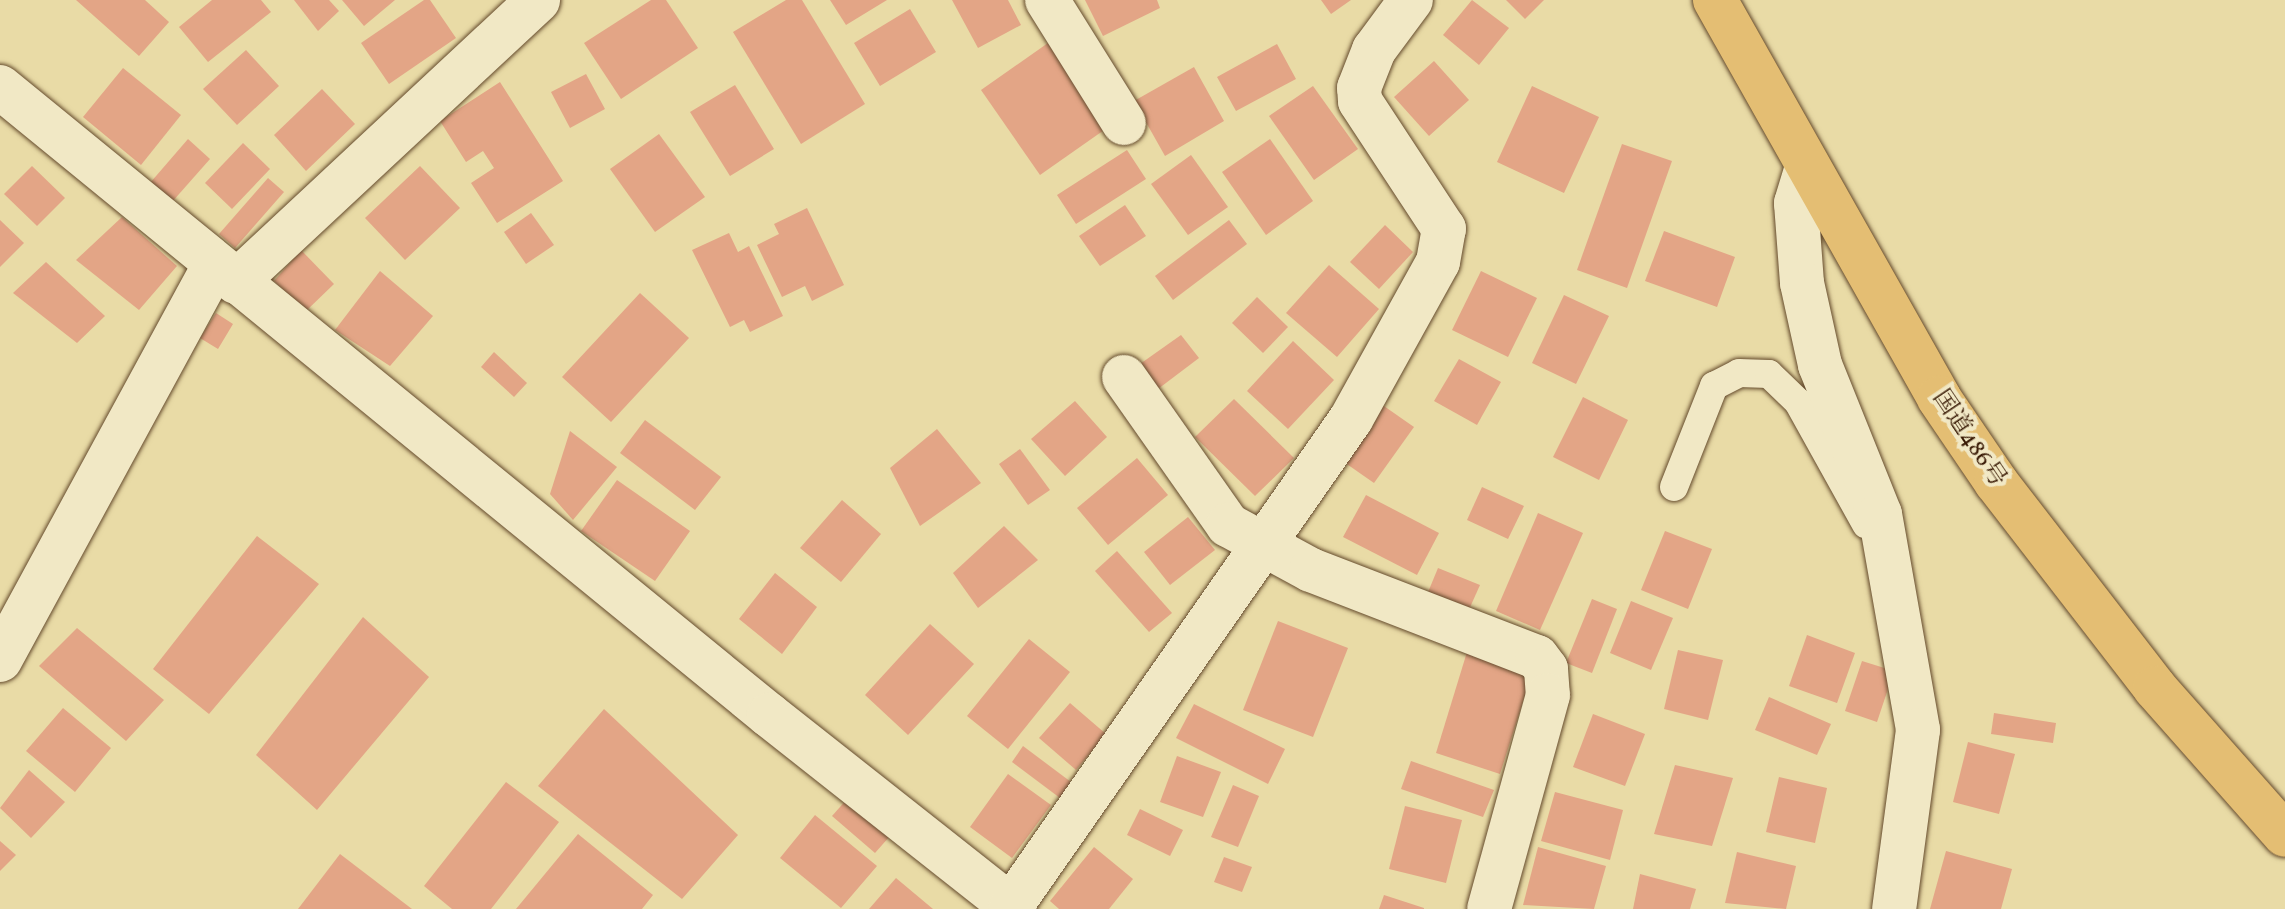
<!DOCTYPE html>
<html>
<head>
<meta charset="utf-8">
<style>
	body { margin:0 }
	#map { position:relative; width:2285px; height:909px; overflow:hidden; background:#e9dba6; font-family:Vollkorn,"Noto Serif JP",serif }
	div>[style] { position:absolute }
	.building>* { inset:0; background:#e3a586 }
	.roads { filter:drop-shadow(0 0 2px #644a2c) drop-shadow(0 0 2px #644a2c) }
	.service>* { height:28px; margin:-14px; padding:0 14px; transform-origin:14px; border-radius:14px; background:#f1e8c5 }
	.minor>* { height:44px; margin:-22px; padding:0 22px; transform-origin:22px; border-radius:22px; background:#f1e8c5 }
	.trunk>* { height:44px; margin:-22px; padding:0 22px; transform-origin:22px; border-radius:22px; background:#e4be73 }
	span { translate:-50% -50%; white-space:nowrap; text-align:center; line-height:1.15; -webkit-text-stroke:8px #f1e8c5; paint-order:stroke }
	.street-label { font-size:24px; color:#381904 }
</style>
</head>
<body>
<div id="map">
	<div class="building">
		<i style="clip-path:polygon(76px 0,145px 0,169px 22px,139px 56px)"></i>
		<i style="clip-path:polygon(212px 0,261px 0,271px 12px,208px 62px,179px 27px)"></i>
		<i style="clip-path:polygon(294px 0,329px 0,339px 11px,318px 31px)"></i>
		<i style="clip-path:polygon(342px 0,395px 0,364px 26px)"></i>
		<i style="clip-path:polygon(424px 0,430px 0,456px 38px,389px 84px,361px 43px)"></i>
		<i style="clip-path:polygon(651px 0,666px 0,698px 48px,621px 99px,584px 43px)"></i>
		<i style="clip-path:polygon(786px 0,802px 0,865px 104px,801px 144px,733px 32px)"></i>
		<i style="clip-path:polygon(830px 0,887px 0,846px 25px)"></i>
		<i style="clip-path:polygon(952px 0,1008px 0,1021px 25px,978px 48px)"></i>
		<i style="clip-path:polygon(1085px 0,1157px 0,1160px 8px,1103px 36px)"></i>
		<i style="clip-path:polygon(1321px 0,1351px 0,1331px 14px)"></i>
		<i style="clip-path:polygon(1472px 0,1509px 28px,1479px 65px,1443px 35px)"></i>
		<i style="clip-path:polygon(1506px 0,1544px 0,1525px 19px)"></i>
		<i style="clip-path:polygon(910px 9px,936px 52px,880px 86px,854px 43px)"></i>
		<i style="clip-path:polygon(1048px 43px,1107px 128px,1040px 175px,981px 90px)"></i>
		<i style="clip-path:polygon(1277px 44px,1296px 79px,1236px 111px,1217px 77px)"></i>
		<i style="clip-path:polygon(246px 50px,279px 86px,237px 125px,203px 89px)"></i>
		<i style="clip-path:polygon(1434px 61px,1469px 100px,1429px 136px,1394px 97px)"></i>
		<i style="clip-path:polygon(1194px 67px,1224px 121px,1165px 156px,1134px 101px)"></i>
		<i style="clip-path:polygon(123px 68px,181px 115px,141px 165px,83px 117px)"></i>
		<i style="clip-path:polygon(586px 74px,605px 109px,570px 128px,551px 92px)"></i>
		<i style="clip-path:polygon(500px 82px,563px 181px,497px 223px,471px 183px,494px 168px,483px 151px,466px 162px,440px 121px)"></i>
		<i style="clip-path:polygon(735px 85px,774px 149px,730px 176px,690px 112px)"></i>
		<i style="clip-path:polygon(1313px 86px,1358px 149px,1314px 180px,1269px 116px)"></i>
		<i style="clip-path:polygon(1532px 86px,1599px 117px,1564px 193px,1497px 162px)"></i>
		<i style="clip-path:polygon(322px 89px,355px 124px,306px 171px,274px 135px)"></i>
		<i style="clip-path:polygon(659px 134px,705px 197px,655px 232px,610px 169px)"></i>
		<i style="clip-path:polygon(188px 139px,210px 159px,172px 202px,150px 183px)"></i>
		<i style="clip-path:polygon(1270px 139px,1313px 201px,1266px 235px,1222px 172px)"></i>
		<i style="clip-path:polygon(243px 143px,270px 169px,232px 209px,205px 183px)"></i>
		<i style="clip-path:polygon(1622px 144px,1672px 161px,1627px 288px,1577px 270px)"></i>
		<i style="clip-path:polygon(1127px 150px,1146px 179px,1076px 224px,1057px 195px)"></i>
		<i style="clip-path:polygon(1191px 155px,1228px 207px,1188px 235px,1151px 184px)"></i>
		<i style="clip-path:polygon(32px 166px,65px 198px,37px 226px,4px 194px)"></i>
		<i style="clip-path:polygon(420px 166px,460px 208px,405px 260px,365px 218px)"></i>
		<i style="clip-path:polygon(268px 178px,284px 192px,235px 248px,219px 234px)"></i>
		<i style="clip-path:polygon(1125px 205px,1146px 236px,1100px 266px,1079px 236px)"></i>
		<i style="clip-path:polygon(807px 208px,844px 285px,812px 301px,805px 286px,782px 297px,757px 245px,779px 234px,774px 224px)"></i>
		<i style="clip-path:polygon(531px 213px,554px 245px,526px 264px,504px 232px)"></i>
		<i style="clip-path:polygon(122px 217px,177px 266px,139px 310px,76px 260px)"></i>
		<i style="clip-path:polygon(0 220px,24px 243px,0 267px)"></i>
		<i style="clip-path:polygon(1229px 220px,1247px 244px,1173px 300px,1155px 276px)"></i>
		<i style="clip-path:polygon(1385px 225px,1413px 252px,1379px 289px,1350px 262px)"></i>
		<i style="clip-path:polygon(1664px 231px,1735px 257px,1717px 307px,1645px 281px)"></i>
		<i style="clip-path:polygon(729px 233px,738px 252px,749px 246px,783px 316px,750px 332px,744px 320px,730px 327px,692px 250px)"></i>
		<i style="clip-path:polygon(301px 250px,334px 284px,306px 311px,274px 281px)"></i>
		<i style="clip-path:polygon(46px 262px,105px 316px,77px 343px,13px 293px)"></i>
		<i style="clip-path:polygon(1329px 265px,1379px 309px,1337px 357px,1286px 313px)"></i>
		<i style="clip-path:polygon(380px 271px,433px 316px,390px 366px,335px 330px)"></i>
		<i style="clip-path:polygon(1481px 271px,1537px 298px,1508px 357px,1452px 330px)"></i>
		<i style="clip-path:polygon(640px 293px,689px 338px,611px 422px,562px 377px)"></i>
		<i style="clip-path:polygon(1564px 295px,1609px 316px,1576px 384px,1532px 363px)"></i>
		<i style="clip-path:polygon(1257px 297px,1288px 327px,1263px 353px,1232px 323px)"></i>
		<i style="clip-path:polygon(216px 313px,233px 324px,218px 349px,200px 338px)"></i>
		<i style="clip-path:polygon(1181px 335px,1199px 358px,1158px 389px,1140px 364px)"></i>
		<i style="clip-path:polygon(1293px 341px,1334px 380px,1288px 429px,1247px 391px)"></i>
		<i style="clip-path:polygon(494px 352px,527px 383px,514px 397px,481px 367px)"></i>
		<i style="clip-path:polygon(1459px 359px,1501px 382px,1477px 425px,1434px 401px)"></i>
		<i style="clip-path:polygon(1583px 397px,1628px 420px,1599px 480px,1553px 457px)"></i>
		<i style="clip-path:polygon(1234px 399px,1294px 458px,1255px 496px,1195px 437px)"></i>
		<i style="clip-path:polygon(1075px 401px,1107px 437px,1065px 476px,1031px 439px)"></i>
		<i style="clip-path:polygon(1381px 404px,1414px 427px,1374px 483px,1341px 460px)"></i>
		<i style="clip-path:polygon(645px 420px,721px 477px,695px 510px,620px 453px)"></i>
		<i style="clip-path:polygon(937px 429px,981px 483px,920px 526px,890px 468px)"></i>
		<i style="clip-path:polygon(570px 431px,617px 467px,573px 520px,550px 494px)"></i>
		<i style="clip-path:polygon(1020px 449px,1050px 490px,1028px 505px,999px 464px)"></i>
		<i style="clip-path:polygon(1137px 458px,1168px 495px,1108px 545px,1077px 508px)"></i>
		<i style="clip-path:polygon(617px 480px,690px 531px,655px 581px,581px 531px)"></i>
		<i style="clip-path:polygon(1482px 487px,1524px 506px,1508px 539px,1467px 520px)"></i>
		<i style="clip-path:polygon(1366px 495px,1439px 533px,1417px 575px,1343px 537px)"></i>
		<i style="clip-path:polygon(842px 500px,881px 534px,841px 582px,800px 548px)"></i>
		<i style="clip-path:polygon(1538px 513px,1583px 533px,1540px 630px,1496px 611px)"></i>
		<i style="clip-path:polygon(1188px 517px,1215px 550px,1170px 585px,1144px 552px)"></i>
		<i style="clip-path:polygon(1004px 526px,1038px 560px,978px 608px,953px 573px)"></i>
		<i style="clip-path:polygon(1665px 531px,1712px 549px,1688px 609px,1641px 590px)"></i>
		<i style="clip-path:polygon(257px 536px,319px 584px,209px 714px,153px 669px)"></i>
		<i style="clip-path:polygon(1117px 551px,1172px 613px,1149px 632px,1095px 571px)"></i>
		<i style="clip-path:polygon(1438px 568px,1480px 585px,1467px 614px,1426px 597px)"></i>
		<i style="clip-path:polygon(775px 573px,817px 607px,782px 654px,739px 619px)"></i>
		<i style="clip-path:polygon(1592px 599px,1617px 609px,1592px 673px,1566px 663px)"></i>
		<i style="clip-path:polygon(1631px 601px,1673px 618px,1651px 670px,1610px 653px)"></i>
		<i style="clip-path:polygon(363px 617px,429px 677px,317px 810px,256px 755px)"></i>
		<i style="clip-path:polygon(1278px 621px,1348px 648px,1313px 737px,1243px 710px)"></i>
		<i style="clip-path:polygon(930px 624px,974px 664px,908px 735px,865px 695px)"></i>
		<i style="clip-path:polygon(77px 628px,164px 700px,126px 741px,39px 666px)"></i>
		<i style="clip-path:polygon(1807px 635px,1855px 653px,1837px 703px,1789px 686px)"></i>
		<i style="clip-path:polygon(1029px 639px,1070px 672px,1008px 749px,967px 716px)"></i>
		<i style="clip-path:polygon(1678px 650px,1723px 660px,1708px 720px,1664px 709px)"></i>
		<i style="clip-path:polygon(1467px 652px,1532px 673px,1500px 774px,1436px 753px)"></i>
		<i style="clip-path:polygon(1862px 661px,1894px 671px,1877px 722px,1845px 711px)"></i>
		<i style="clip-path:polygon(1769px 697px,1831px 724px,1817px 755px,1755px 730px)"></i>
		<i style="clip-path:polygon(1070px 703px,1106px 734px,1076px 770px,1039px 738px)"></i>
		<i style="clip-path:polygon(1194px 704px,1285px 749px,1268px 784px,1176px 738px)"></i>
		<i style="clip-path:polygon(63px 708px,111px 748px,75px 792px,26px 751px)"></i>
		<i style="clip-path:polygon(604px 709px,738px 835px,682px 899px,538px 786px)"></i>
		<i style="clip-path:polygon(1994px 713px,2056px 723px,2053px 743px,1991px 734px)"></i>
		<i style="clip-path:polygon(1593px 714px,1645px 734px,1625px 786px,1573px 767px)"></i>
		<i style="clip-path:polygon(1968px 742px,2015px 754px,1999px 814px,1953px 802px)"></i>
		<i style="clip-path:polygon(1023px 746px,1075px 785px,1064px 801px,1012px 762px)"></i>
		<i style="clip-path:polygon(1177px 756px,1221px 772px,1203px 817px,1160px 802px)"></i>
		<i style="clip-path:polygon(1411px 761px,1494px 790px,1483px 817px,1401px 789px)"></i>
		<i style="clip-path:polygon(1675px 765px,1733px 778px,1712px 846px,1654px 834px)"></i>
		<i style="clip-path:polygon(29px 770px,65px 802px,31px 838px,0 808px)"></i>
		<i style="clip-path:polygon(1008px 774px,1051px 805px,1012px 858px,970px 827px)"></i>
		<i style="clip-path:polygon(1779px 777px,1827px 788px,1815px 843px,1766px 832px)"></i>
		<i style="clip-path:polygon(506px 782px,559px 822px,491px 909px,452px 909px,424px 886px)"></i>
		<i style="clip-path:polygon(1233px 785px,1259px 796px,1238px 847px,1211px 837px)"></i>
		<i style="clip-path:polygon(1555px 792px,1623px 810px,1610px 860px,1541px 841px)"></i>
		<i style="clip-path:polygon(848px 798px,890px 836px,875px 853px,832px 816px)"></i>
		<i style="clip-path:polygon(1405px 806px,1462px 820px,1446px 883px,1389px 869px)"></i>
		<i style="clip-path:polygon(1140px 809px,1183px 830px,1170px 856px,1127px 835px)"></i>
		<i style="clip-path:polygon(815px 815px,877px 866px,841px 908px,780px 858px)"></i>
		<i style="clip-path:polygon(578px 834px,653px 895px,642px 909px,516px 909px)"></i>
		<i style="clip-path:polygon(0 841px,16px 855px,0 871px)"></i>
		<i style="clip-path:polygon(1094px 847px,1133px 879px,1109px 909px,1059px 909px,1050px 901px)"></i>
		<i style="clip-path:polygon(1538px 847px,1606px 866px,1594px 909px,1523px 905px)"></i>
		<i style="clip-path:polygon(1946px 851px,2012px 869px,2001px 909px,1930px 909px)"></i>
		<i style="clip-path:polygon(1737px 852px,1796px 866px,1786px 909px,1725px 903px)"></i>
		<i style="clip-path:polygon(340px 854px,412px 909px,298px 909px)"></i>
		<i style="clip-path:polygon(1224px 857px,1252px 867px,1242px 892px,1214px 882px)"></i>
		<i style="clip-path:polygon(1640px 874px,1696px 889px,1690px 909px,1633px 909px)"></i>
		<i style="clip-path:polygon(896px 878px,933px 909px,869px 909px)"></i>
		<i style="clip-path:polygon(1384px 895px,1424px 908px,1424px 909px,1379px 909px)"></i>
	</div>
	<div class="roads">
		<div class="service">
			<i style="left:1674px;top:487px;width:109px;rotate:-68.4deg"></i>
			<i style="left:1714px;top:386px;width:28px;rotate:-27deg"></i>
			<i style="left:1739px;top:373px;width:30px;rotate:2deg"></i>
			<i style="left:1769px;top:374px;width:40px;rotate:44deg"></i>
			<i style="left:1798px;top:402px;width:140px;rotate:60.9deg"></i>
		</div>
		<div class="minor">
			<i style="left:1047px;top:0;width:145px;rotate:58deg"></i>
			<i style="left:0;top:87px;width:993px;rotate:39.24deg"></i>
			<i style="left:769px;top:715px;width:313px;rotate:38.3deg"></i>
			<i style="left:1807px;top:167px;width:38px;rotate:107deg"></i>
			<i style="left:1796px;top:203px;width:80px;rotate:85.7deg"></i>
			<i style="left:1802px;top:283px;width:84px;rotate:77.6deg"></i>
			<i style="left:1820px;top:365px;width:161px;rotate:68.1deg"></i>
			<i style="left:1880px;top:514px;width:219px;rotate:80deg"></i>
			<i style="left:1918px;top:730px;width:181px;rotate:97.6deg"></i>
			<i style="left:236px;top:282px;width:413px;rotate:-43deg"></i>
			<i style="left:1124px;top:377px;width:181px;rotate:54.9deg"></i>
			<i style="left:1228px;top:525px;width:94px;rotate:28.5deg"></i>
			<i style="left:1311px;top:570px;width:242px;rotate:21.1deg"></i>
			<i style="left:1537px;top:657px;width:15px;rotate:53deg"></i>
			<i style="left:1546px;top:669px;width:26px;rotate:86deg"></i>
			<i style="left:1548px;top:695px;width:222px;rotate:105.4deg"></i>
			<i style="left:0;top:660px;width:451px;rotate:-61.5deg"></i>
			<i style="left:1011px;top:906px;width:594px;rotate:-55.08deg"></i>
			<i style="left:1351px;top:419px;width:179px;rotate:-61deg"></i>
			<i style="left:1438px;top:262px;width:34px;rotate:-80deg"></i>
			<i style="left:1444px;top:229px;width:153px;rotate:-123.3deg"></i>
			<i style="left:1360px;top:101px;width:13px;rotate:-94deg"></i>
			<i style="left:1359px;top:88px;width:41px;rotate:-68.5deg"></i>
			<i style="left:1374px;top:50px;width:62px;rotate:-53.5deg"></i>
		</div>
		<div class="trunk">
			<i style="left:1715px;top:0;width:457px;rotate:60.6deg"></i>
			<i style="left:1939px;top:398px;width:102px;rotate:55.8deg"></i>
			<i style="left:1996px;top:482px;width:260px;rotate:52.3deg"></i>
			<i style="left:2155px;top:688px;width:196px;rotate:48.5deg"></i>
		</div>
	</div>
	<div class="street-label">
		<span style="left:1968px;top:439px;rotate:56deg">国道486号</span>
	</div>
</div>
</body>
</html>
